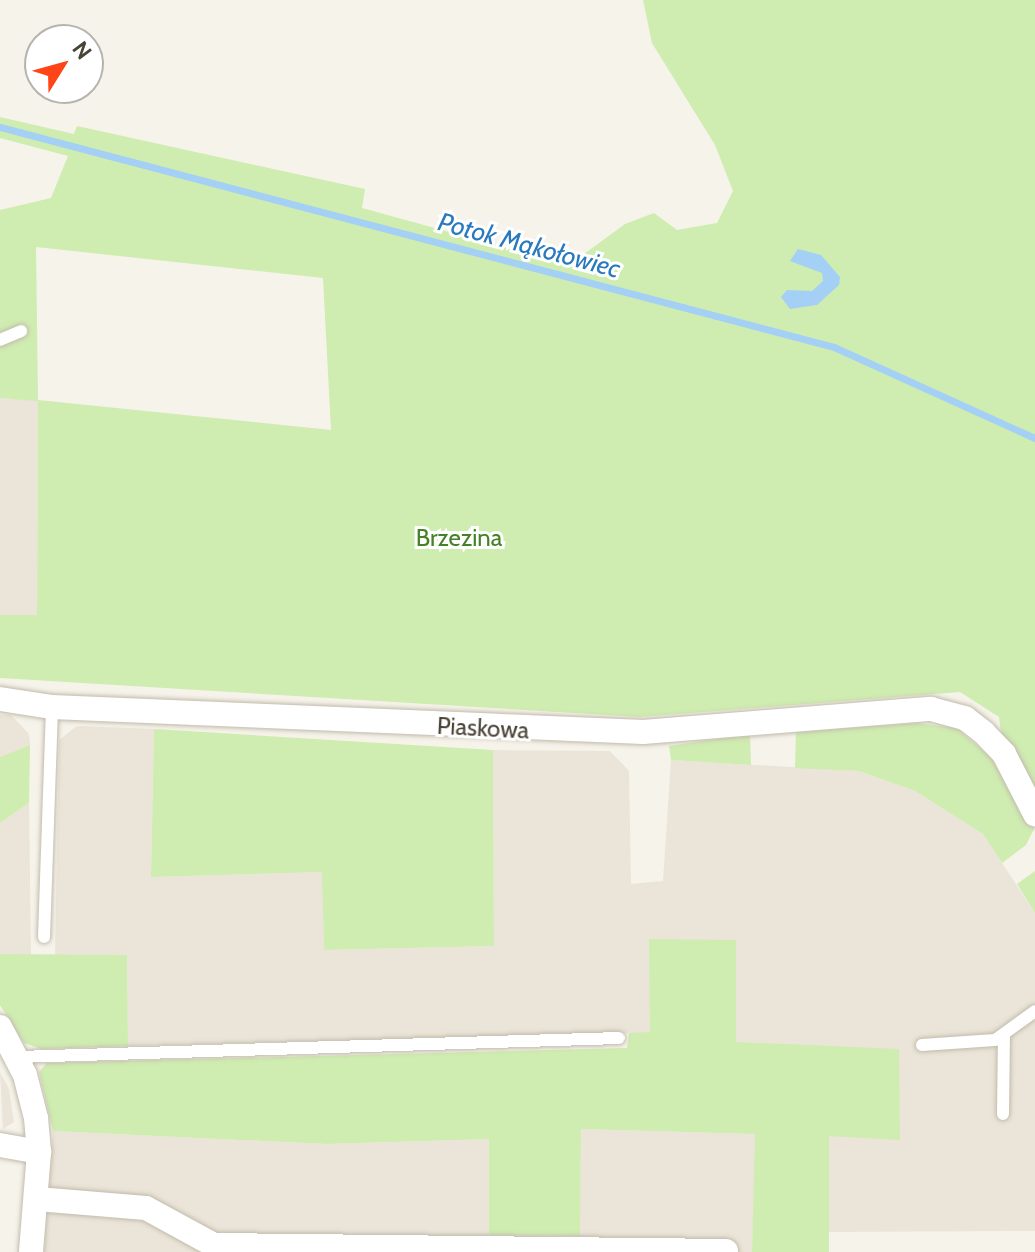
<!DOCTYPE html>
<html>
<head>
<meta charset="utf-8">
<style>
	body { margin:0 }
	#map { position:relative; width:1035px; height:1252px; overflow:hidden; background:#f6f3ea; font-family:Cabin,sans-serif }
	div>[style] { position:absolute }
	.residential>* { inset:0; background:#eae5d8 }
	.green>* { inset:0; background:#cfecb1 }
	.water>* { inset:0; background:#a4d0f5 }
	.stream>* { height:7px; margin:-3.5px; padding:0 3.5px; transform-origin:3.5px; border-radius:3.5px; background:#a4d0f5 }
	.roads { filter:drop-shadow(0 0 2px #c2bbac) drop-shadow(0 0 2px #c2bbac) }
	.lane>* { height:12px; margin:-6px; padding:0 6px; transform-origin:6px; border-radius:6px; background:#fff }
	.street>* { height:24px; margin:-12px; padding:0 12px; transform-origin:12px; border-radius:12px; background:#fff }
	span { translate:-50% -50%; white-space:nowrap; text-align:center; line-height:1.15; -webkit-text-stroke:6px #fff; paint-order:stroke }
	.park-label { font-size:24px; color:#458126 }
	.street-label { font-size:24px; color:#4a4437 }
	.water-label { font-size:26px; color:#2979be; font-style:italic }
	.north { position:absolute; left:24px; top:24px; width:80px; height:80px; box-sizing:border-box; background:#fff; border:2px solid #b7b4af; border-radius:50%; rotate:53deg; font-size:22px; font-weight:700; line-height:32px; text-align:center; color:#4a4437 }
	.north::after { content:''; display:block; margin:auto; width:28px; height:36px; background:#ff4418; clip-path:polygon(50% 0,100% 100%,50% 72%,0 100%) }
</style>
</head>
<body>
<div id="map">
	<div class="residential">
		<i style="clip-path:polygon(0 398px,38px 400px,37px 615px,0 615px)"></i>
		<i style="clip-path:polygon(0 715px,11px 715px,29px 734px,30px 745px,0 757px)"></i>
		<i style="clip-path:polygon(77px 726px,154px 729px,151px 877px,323px 872px,324px 950px,494px 946px,493px 750px,610px 751px,629px 771px,631px 884px,663px 881px,671px 760px,859px 771px,915px 791px,983px 834px,1035px 913px,1035px 1231px,829px 1232px,829px 1136px,735px 1042px,736px 940px,650px 1033px,128px 1046px,127px 955px,55px 955px,59px 740px)"></i>
		<i style="clip-path:polygon(29px 803px,31px 955px,0 954px,0 823px)"></i>
		<i style="clip-path:polygon(0 1072px,9px 1089px,14px 1122px,3px 1129px)"></i>
		<i style="clip-path:polygon(581px 1129px,756px 1134px,752px 1252px,44px 1252px,53px 1131px,327px 1144px,489px 1139px,489px 1234px,579px 1236px)"></i>
	</div>
	<div class="green">
		<i style="clip-path:polygon(evenodd,643px 0,1035px 0,1035px 798px,1001px 732px,999px 717px,960px 692px,640px 717px,0 678px,0 615px,37px 615px,38px 401px,0 398px,0 210px,51px 198px,68px 156px,0 138px,0 117px,74px 134px,77px 126px,365px 189px,362px 208px,569px 265px,625px 224px,654px 213px,677px 230px,717px 223px,733px 191px,715px 145px,652px 43px,643px 0,36px 247px,323px 278px,331px 430px,38px 400px,36px 247px)"></i>
		<i style="clip-path:polygon(917px 723px,956px 728px,992px 758px,1028px 813px,1034px 829px,1026px 845px,1002px 863px,983px 834px,915px 791px,859px 771px,795px 768px,796px 732px)"></i>
		<i style="clip-path:polygon(154px 729px,493px 750px,494px 946px,324px 950px,322px 872px,151px 877px)"></i>
		<i style="clip-path:polygon(750px 734px,751px 765px,671px 760px,669px 746px)"></i>
		<i style="clip-path:polygon(30px 745px,29px 803px,0 823px,0 757px)"></i>
		<i style="clip-path:polygon(1035px 871px,1035px 913px,1017px 884px)"></i>
		<i style="clip-path:polygon(649px 939px,736px 940px,736px 1042px,899px 1049px,900px 1140px,829px 1136px,829px 1252px,752px 1252px,755px 1134px,581px 1129px,580px 1236px,489px 1235px,489px 1139px,327px 1144px,53px 1131px,39px 1072px,47px 1063px,627px 1048px,629px 1033px,650px 1032px)"></i>
		<i style="clip-path:polygon(0 954px,127px 955px,128px 1046px,42px 1049px,24px 1043px,0 1005px)"></i>
	</div>
	<div class="water">
		<i style="clip-path:polygon(798px 249px,821px 255px,840px 277px,839px 285px,817px 305px,790px 309px,781px 297px,787px 290px,812px 291px,823px 281px,822px 273px,790px 261px)"></i>
	</div>
	<div class="stream">
		<i style="left:0;top:127px;width:863px;rotate:14.78deg"></i>
		<i style="left:834px;top:347px;width:221px;rotate:24.4deg"></i>
	</div>
	<div class="roads">
		<div class="lane">
			<i style="left:0;top:340px;width:23px;rotate:-23deg"></i>
			<i style="left:44px;top:937px;width:230px;rotate:-88deg"></i>
			<i style="left:922px;top:1045px;width:73px;rotate:-3.9deg"></i>
			<i style="left:995px;top:1040px;width:49px;rotate:-35.9deg"></i>
			<i style="left:18px;top:1057px;width:601px;rotate:-1.81deg"></i>
			<i style="left:1003px;top:1114px;width:78px;rotate:-89.3deg"></i>
		</div>
		<div class="street">
			<i style="left:0;top:699px;width:53px;rotate:8.7deg"></i>
			<i style="left:52px;top:707px;width:592px;rotate:2.42deg"></i>
			<i style="left:643px;top:732px;width:289px;rotate:-4.6deg"></i>
			<i style="left:931px;top:709px;width:35px;rotate:15deg"></i>
			<i style="left:965px;top:718px;width:24px;rotate:38deg"></i>
			<i style="left:984px;top:733px;width:29px;rotate:46deg"></i>
			<i style="left:1004px;top:754px;width:68px;rotate:62.7deg"></i>
			<i style="left:0;top:1027px;width:54px;rotate:62.5deg"></i>
			<i style="left:25px;top:1075px;width:44px;rotate:75.7deg"></i>
			<i style="left:36px;top:1118px;width:34px;rotate:85deg"></i>
			<i style="left:39px;top:1152px;width:100px;rotate:94.6deg"></i>
			<i style="left:0;top:1145px;width:40px;rotate:10deg"></i>
			<i style="left:37px;top:1199px;width:109px;rotate:4.7deg"></i>
			<i style="left:146px;top:1208px;width:77px;rotate:28.6deg"></i>
			<i style="left:214px;top:1245px;width:512px;rotate:0.67deg"></i>
		</div>
	</div>
	<div class="park-label">
		<span style="left:459px;top:538px">Brzezina</span>
	</div>
	<div class="street-label">
		<span style="left:483px;top:728px;rotate:3deg">Piaskowa</span>
	</div>
	<div class="water-label">
		<span style="left:529px;top:246px;rotate:15deg">Potok Mąkołowiec</span>
	</div>
	<div class="north">N</div>
</div>
</body>
</html>
